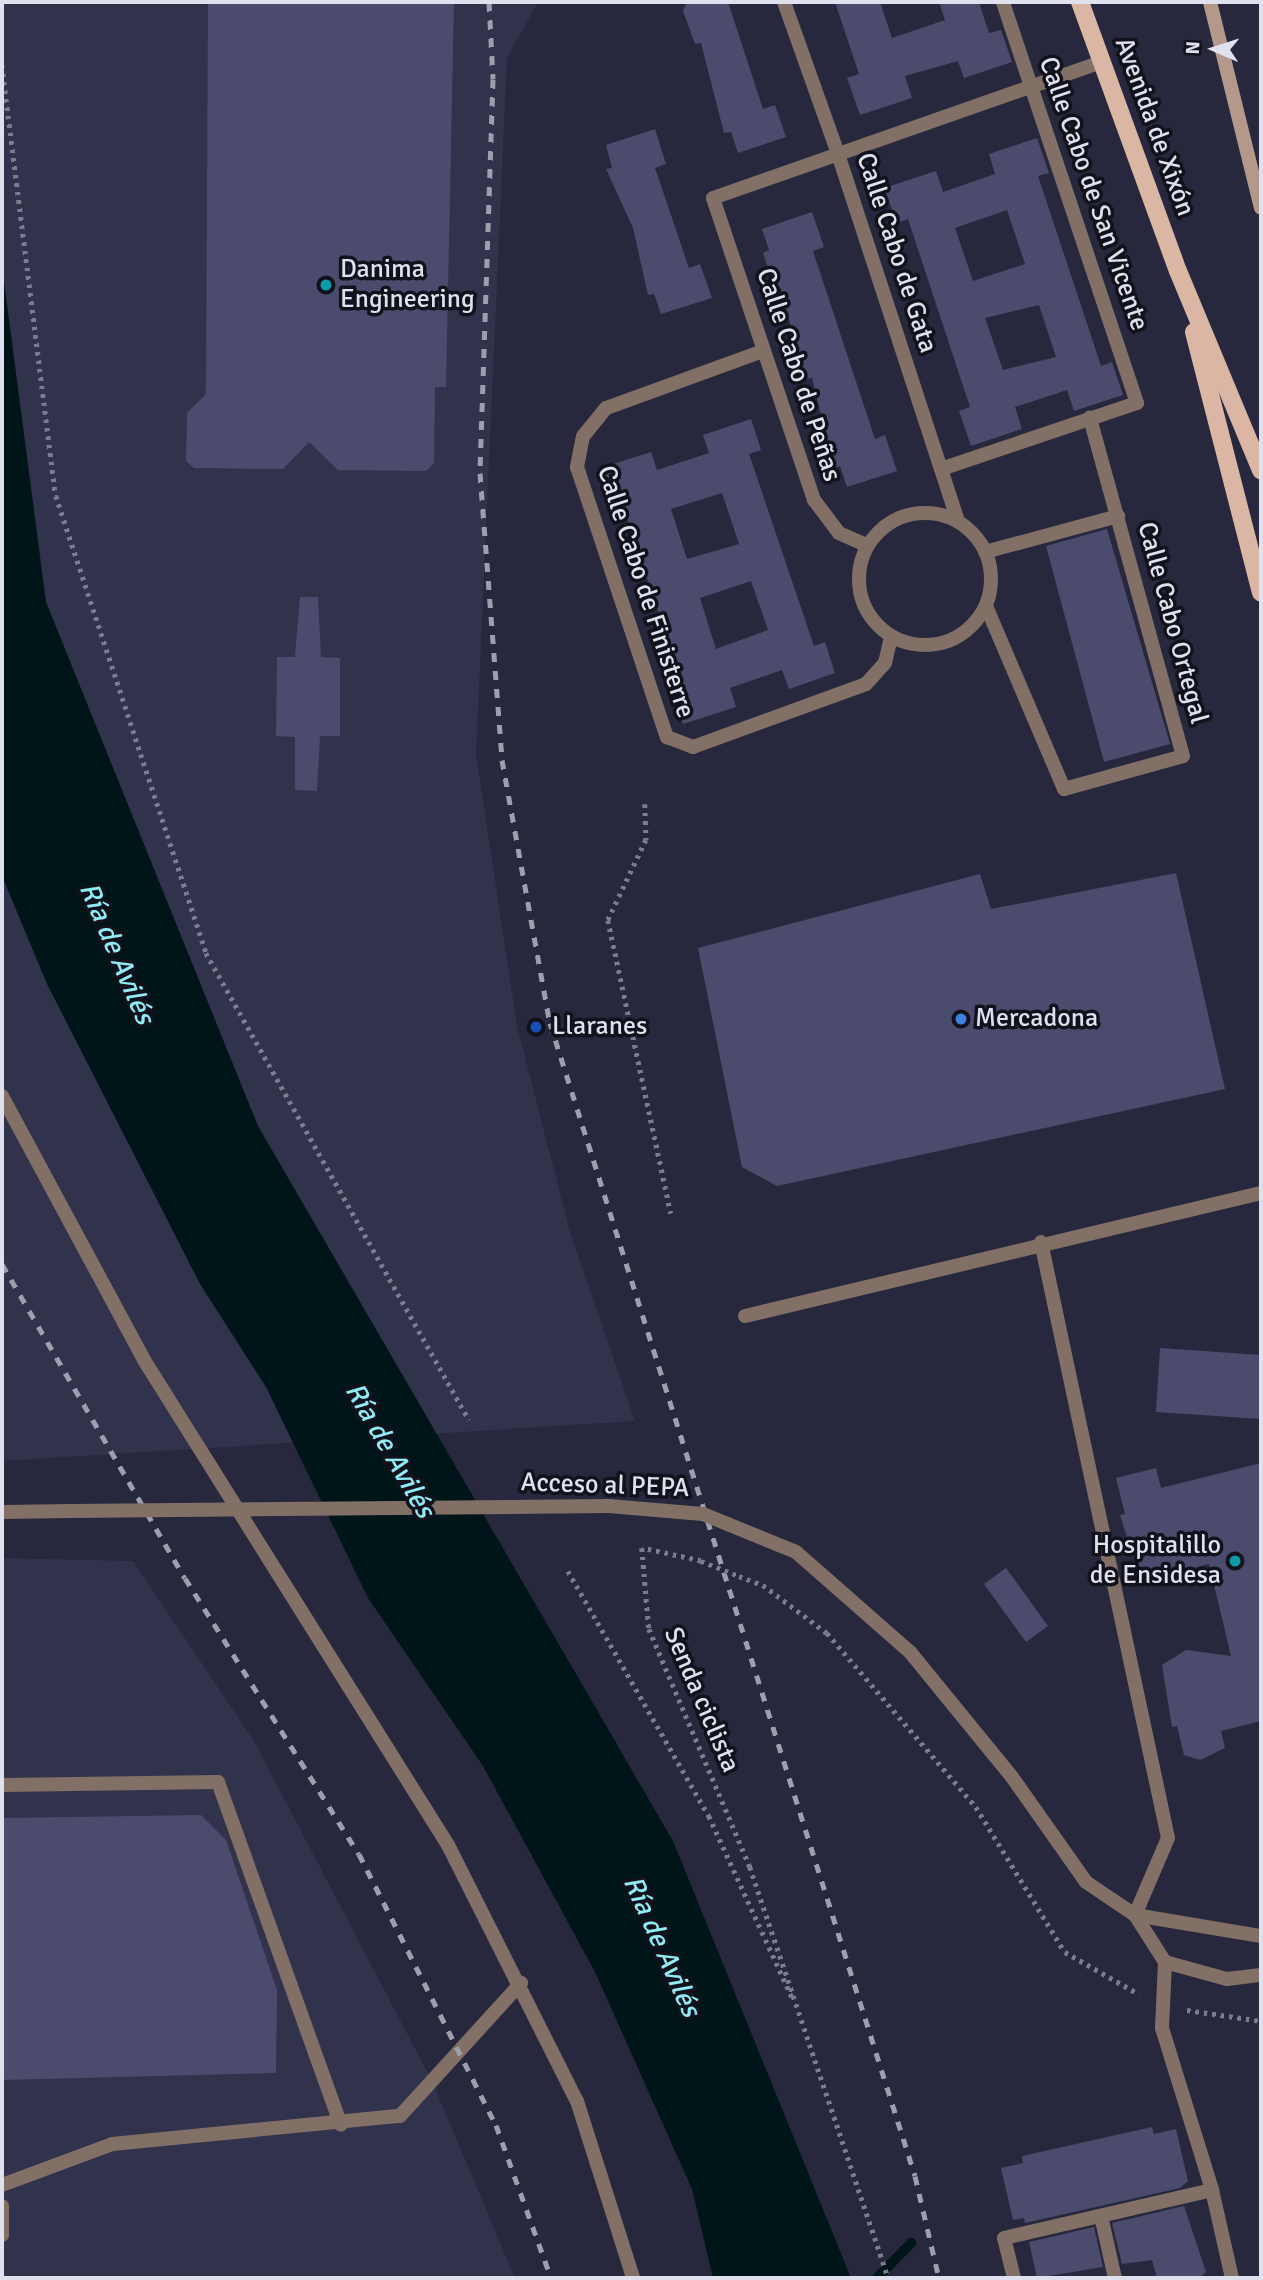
<!DOCTYPE html>
<html>
<head>
<meta charset="utf-8">
<style>
	body { margin:0 }
	#map { position:relative; width:1263px; height:2280px; overflow:hidden; background:#27283d; font-family:Signika,sans-serif }
	div>[style] { position:absolute }
	.built>* { inset:0; background:#31324c }
	.water>* { inset:0; background:#001518 }
	.stream>* { height:10px; margin:-5px; padding:0 5px; transform-origin:5px; border-radius:5px; background:#001518 }
	.building>* { inset:0; background:#4b4b6e }
	.path>* { height:4.5px; margin-top:-2.25px; transform-origin:0; background:repeating-linear-gradient(90deg,#7b7c8e 0 3.5px,transparent 0 8.5px) }
	.service>* { height:14px; margin:-7px; padding:0 7px; transform-origin:7px; border-radius:7px; background:#827067 }
	.pedestrian>* { height:14px; margin:-7px; padding:0 7px; transform-origin:7px; border-radius:7px; background:#827067 }
	.minor>* { height:14px; margin:-7px; padding:0 7px; transform-origin:7px; border-radius:7px; background:#827067 }
	.minor>.ring { margin:-7px; padding:0; box-sizing:content-box; background:none; border:14px solid #827067; border-radius:50% }
	.secondary>* { height:14px; margin:-7px; padding:0 7px; transform-origin:7px; border-radius:7px; background:#b4988a }
	.primary>* { height:18px; margin:-9px; padding:0 9px; transform-origin:9px; border-radius:9px; background:#dbb6a4 }
	.rail>* { height:5px; margin-top:-2.5px; transform-origin:0; background:repeating-linear-gradient(90deg,#9d9faf 0 9px,transparent 0 18px) }
	.path-bridge>* { height:4.5px; margin-top:-2.25px; transform-origin:0; background:repeating-linear-gradient(90deg,#7b7c8e 0 3.5px,transparent 0 8.5px) }
	.minor-bridge>* { height:14px; margin:-7px; padding:0 7px; transform-origin:7px; border-radius:7px; background:#827067 }
	.dots>* { width:19px; height:19px; translate:-50% -50%; box-sizing:border-box; border:4px solid #11121b; border-radius:50% }
	span { translate:-50% -50%; white-space:nowrap; text-align:center; line-height:1.15; -webkit-text-stroke:7px #11121b; paint-order:stroke }
	.street-label { font-size:26px; color:#dfe1ef }
	.poi-label { font-size:26px; color:#dfe1ef }
	.left { translate:0 -50%; text-align:left }
	.right { translate:-100% -50%; text-align:right }
	.water-label { font-size:28px; color:#90ebf5; font-style:italic }
	.frame { position:absolute; inset:0; border:4px solid #dfe1ef; pointer-events:none }
	.north { position:absolute; left:1179px; top:14px; width:70px; height:70px; -webkit-text-stroke:5px #11121b; paint-order:stroke; rotate:273deg; font-size:19px; font-weight:700; line-height:28px; text-align:center; color:#dfe1ef }
	.north::after { content:''; display:block; margin:auto; width:24px; height:32px; background:#dfe1ef; clip-path:polygon(50% 0,100% 100%,50% 72%,0 100%) }
</style>
</head>
<body>
<div id="map">
	<div class="built">
		<i style="clip-path:polygon(2px 2px,538px 2px,507px 58px,476px 754px,517px 1026px,570px 1232px,635px 1421px,2px 1461px)"></i>
		<i style="clip-path:polygon(2px 1558px,133px 1561px,254px 1741px,432px 2081px,515px 2278px,2px 2278px)"></i>
	</div>
	<div class="water">
		<i style="clip-path:polygon(2px 266px,46px 602px,258px 1126px,673px 1841px,851px 2278px,713px 2278px,692px 2189px,595px 1972px,483px 1766px,368px 1598px,266px 1387px,200px 1284px,47px 984px,2px 876px)"></i>
	</div>
	<div class="stream">
		<i style="left:877px;top:2278px;width:49px;rotate:-45.8deg"></i>
	</div>
	<div class="building">
		<i style="clip-path:polygon(208px 2px,454px 2px,446px 387px,435px 387px,434px 463px,426px 471px,338px 470px,309px 442px,283px 469px,194px 468px,186px 461px,187px 413px,206px 394px)"></i>
		<i style="clip-path:polygon(687px 2px,728px 2px,763px 109px,775px 105px,786px 137px,738px 153px,731px 132px,724px 133px,701px 43px,695px 44px,683px 11px)"></i>
		<i style="clip-path:polygon(835px 2px,880px 2px,892px 38px,945px 20px,939px 2px,979px 2px,989px 33px,1001px 30px,1012px 62px,964px 78px,958px 61px,905px 76px,912px 98px,860px 115px,847px 78px,859px 74px)"></i>
		<i style="clip-path:polygon(655px 129px,666px 164px,655px 168px,689px 268px,700px 264px,712px 298px,661px 314px,654px 294px,648px 295px,633px 228px,606px 169px,612px 168px,606px 145px)"></i>
		<i style="clip-path:polygon(evenodd,1037px 138px,1049px 173px,1038px 176px,1101px 366px,1112px 362px,1123px 395px,1074px 411px,1067px 390px,1015px 407px,1022px 429px,971px 446px,959px 411px,970px 407px,908px 219px,897px 223px,884px 188px,936px 171px,943px 192px,995px 174px,989px 154px,1037px 138px,1007px 210px,1025px 264px,973px 281px,955px 228px,1007px 210px,1037px 138px,1039px 305px,1056px 357px,1003px 370px,985px 318px,1039px 305px)"></i>
		<i style="clip-path:polygon(812px 212px,824px 247px,813px 251px,875px 439px,885px 435px,897px 471px,847px 487px,840px 466px,834px 468px,812px 378px,804px 379px,781px 288px,775px 290px,763px 253px,769px 250px,762px 229px)"></i>
		<i style="clip-path:polygon(evenodd,751px 419px,761px 450px,749px 454px,814px 646px,825px 642px,835px 673px,789px 689px,782px 670px,730px 688px,736px 707px,683px 724px,672px 690px,683px 686px,621px 500px,609px 504px,598px 469px,651px 452px,657px 470px,709px 453px,703px 435px,751px 419px,722px 493px,739px 544px,687px 559px,671px 509px,722px 493px,751px 419px,751px 581px,768px 630px,716px 649px,700px 598px,751px 581px)"></i>
		<i style="clip-path:polygon(1107px 529px,1170px 744px,1104px 762px,1046px 546px)"></i>
		<i style="clip-path:polygon(300px 597px,318px 597px,321px 657px,340px 658px,340px 736px,320px 736px,317px 791px,295px 790px,295px 737px,276px 736px,277px 657px,295px 657px)"></i>
		<i style="clip-path:polygon(1176px 873px,1225px 1089px,777px 1186px,742px 1167px,698px 948px,980px 874px,991px 909px)"></i>
		<i style="clip-path:polygon(1160px 1348px,1261px 1355px,1261px 1419px,1156px 1412px)"></i>
		<i style="clip-path:polygon(1261px 1463px,1261px 1721px,1221px 1731px,1225px 1748px,1200px 1760px,1184px 1755px,1177px 1726px,1172px 1727px,1162px 1665px,1186px 1650px,1231px 1656px,1209px 1564px,1141px 1581px,1120px 1515px,1125px 1514px,1116px 1478px,1156px 1468px,1161px 1488px)"></i>
		<i style="clip-path:polygon(1006px 1568px,1048px 1626px,1026px 1642px,984px 1584px)"></i>
		<i style="clip-path:polygon(201px 1815px,226px 1840px,277px 1990px,276px 2073px,2px 2080px,2px 1818px)"></i>
		<i style="clip-path:polygon(1152px 2127px,1154px 2134px,1176px 2129px,1188px 2181px,1180px 2188px,1025px 2223px,1024px 2218px,1013px 2220px,1001px 2168px,1023px 2163px,1022px 2156px)"></i>
		<i style="clip-path:polygon(1184px 2206px,1206px 2272px,1199px 2278px,1157px 2278px,1152px 2260px,1122px 2264px,1112px 2223px)"></i>
		<i style="clip-path:polygon(1094px 2227px,1103px 2267px,1037px 2278px,1029px 2242px)"></i>
	</div>
	<div class="path">
		<i style="left:2px;top:65px;width:434px;rotate:82.9deg"></i>
		<i style="left:56px;top:496px;width:481px;rotate:71.8deg"></i>
		<i style="left:206px;top:953px;width:536px;rotate:60.61deg"></i>
		<i style="left:645px;top:804px;width:36px;rotate:88deg"></i>
		<i style="left:646px;top:840px;width:89px;rotate:115.4deg"></i>
		<i style="left:608px;top:920px;width:300px;rotate:77.9deg"></i>
		<i style="left:701px;top:1561px;width:60px;rotate:-167.6deg"></i>
		<i style="left:642px;top:1548px;width:81px;rotate:85.1deg"></i>
		<i style="left:649px;top:1629px;width:259px;rotate:67deg"></i>
		<i style="left:750px;top:1867px;width:434px;rotate:71.4deg"></i>
		<i style="left:568px;top:1571px;width:283px;rotate:60.1deg"></i>
		<i style="left:709px;top:1816px;width:199px;rotate:65.4deg"></i>
		<i style="left:739px;top:1576px;width:26px;rotate:21deg"></i>
		<i style="left:763px;top:1585px;width:80px;rotate:36.9deg"></i>
		<i style="left:827px;top:1633px;width:229px;rotate:49.4deg"></i>
		<i style="left:976px;top:1807px;width:170px;rotate:58.5deg"></i>
		<i style="left:1065px;top:1952px;width:85px;rotate:29.6deg"></i>
		<i style="left:1187px;top:2010px;width:75px;rotate:8.5deg"></i>
	</div>
	<div class="service">
		<i style="left:2px;top:1096px;width:300px;rotate:61.7deg"></i>
		<i style="left:144px;top:1360px;width:572px;rotate:57.92deg"></i>
		<i style="left:448px;top:1845px;width:287px;rotate:63.3deg"></i>
		<i style="left:577px;top:2101px;width:186px;rotate:72.4deg"></i>
		<i style="left:2px;top:1785px;width:216px;rotate:-0.8deg"></i>
		<i style="left:218px;top:1782px;width:364px;rotate:70.3deg"></i>
		<i style="left:2px;top:2185px;width:117px;rotate:-20.4deg"></i>
		<i style="left:112px;top:2144px;width:289px;rotate:-5.6deg"></i>
		<i style="left:400px;top:2116px;width:180px;rotate:-47.7deg"></i>
		<i style="left:2px;top:2206px;width:29px;rotate:90deg"></i>
	</div>
	<div class="pedestrian">
		<i style="left:838px;top:154px;width:386px;rotate:71.9deg"></i>
		<i style="left:941px;top:469px;width:207px;rotate:-18.6deg"></i>
		<i style="left:1137px;top:403px;width:423px;rotate:-108.5deg"></i>
		<i style="left:985px;top:552px;width:138px;rotate:-15.1deg"></i>
		<i style="left:1064px;top:789px;width:123px;rotate:-15.5deg"></i>
		<i style="left:1183px;top:756px;width:351px;rotate:-105.4deg"></i>
		<i style="left:1101px;top:2216px;width:64px;rotate:77.3deg"></i>
	</div>
	<div class="minor">
		<i style="left:784px;top:2px;width:161px;rotate:70.4deg"></i>
		<i style="left:763px;top:351px;width:167px;rotate:160deg"></i>
		<i style="left:606px;top:408px;width:36px;rotate:129deg"></i>
		<i style="left:583px;top:436px;width:32px;rotate:101deg"></i>
		<i style="left:577px;top:467px;width:285px;rotate:71.6deg"></i>
		<i style="left:667px;top:737px;width:28px;rotate:21deg"></i>
		<i style="left:693px;top:747px;width:184px;rotate:-20deg"></i>
		<i style="left:866px;top:684px;width:28px;rotate:-48deg"></i>
		<i style="left:885px;top:663px;width:26px;rotate:-77deg"></i>
		<i class="ring" style="left:859px;top:513px;width:118px;height:118px"></i>
		<i style="left:866px;top:545px;width:30px;rotate:-156deg"></i>
		<i style="left:839px;top:533px;width:41px;rotate:-127.1deg"></i>
		<i style="left:814px;top:500px;width:318px;rotate:-108.5deg"></i>
		<i style="left:713px;top:198px;width:412px;rotate:-19.3deg"></i>
		<i style="left:986px;top:606px;width:199px;rotate:66.9deg"></i>
		<i style="left:1041px;top:1242px;width:609px;rotate:77.97deg"></i>
		<i style="left:1168px;top:1838px;width:84px;rotate:113.2deg"></i>
		<i style="left:745px;top:1316px;width:530px;rotate:-13.41deg"></i>
		<i style="left:2px;top:1512px;width:69px;rotate:-0.8deg"></i>
		<i style="left:796px;top:1552px;width:152px;rotate:41.3deg"></i>
		<i style="left:910px;top:1652px;width:161px;rotate:50.8deg"></i>
		<i style="left:1012px;top:1777px;width:128px;rotate:54.8deg"></i>
		<i style="left:1086px;top:1882px;width:59px;rotate:34deg"></i>
		<i style="left:1135px;top:1915px;width:56px;rotate:57.4deg"></i>
		<i style="left:1165px;top:1962px;width:64px;rotate:15.3deg"></i>
		<i style="left:1227px;top:1979px;width:34px;rotate:-7deg"></i>
		<i style="left:1135px;top:1915px;width:128px;rotate:9.5deg"></i>
		<i style="left:1165px;top:1962px;width:66px;rotate:92.6deg"></i>
		<i style="left:1162px;top:2028px;width:170px;rotate:72.8deg"></i>
		<i style="left:1212px;top:2190px;width:90px;rotate:77.2deg"></i>
		<i style="left:1014px;top:2278px;width:41px;rotate:-104deg"></i>
		<i style="left:1004px;top:2238px;width:213px;rotate:-13deg"></i>
	</div>
	<div class="secondary">
		<i style="left:1210px;top:2px;width:212px;rotate:76.1deg"></i>
	</div>
	<div class="primary">
		<i style="left:1080px;top:2px;width:286px;rotate:70deg"></i>
		<i style="left:1178px;top:271px;width:216px;rotate:67.4deg"></i>
		<i style="left:1194px;top:332px;width:269px;rotate:75.6deg"></i>
	</div>
	<div class="rail">
		<i style="left:489px;top:2px;width:77px;rotate:87deg"></i>
		<i style="left:493px;top:79px;width:394px;rotate:91.9deg"></i>
		<i style="left:480px;top:473px;width:288px;rotate:85.6deg"></i>
		<i style="left:502px;top:760px;width:267px;rotate:79.7deg"></i>
		<i style="left:550px;top:1023px;width:1209px;rotate:72.43deg"></i>
		<i style="left:915px;top:2176px;width:105px;rotate:76.8deg"></i>
		<i style="left:2px;top:1264px;width:363px;rotate:59.8deg"></i>
		<i style="left:185px;top:1578px;width:326px;rotate:57.8deg"></i>
		<i style="left:359px;top:1854px;width:304px;rotate:63.2deg"></i>
		<i style="left:496px;top:2125px;width:163px;rotate:70.2deg"></i>
	</div>
	<div class="path-bridge">
		<i style="left:701px;top:1561px;width:41px;rotate:21.5deg"></i>
	</div>
	<div class="minor-bridge">
		<i style="left:71px;top:1511px;width:538px;rotate:-0.53deg"></i>
		<i style="left:609px;top:1506px;width:94px;rotate:4.9deg"></i>
		<i style="left:703px;top:1514px;width:100px;rotate:22.2deg"></i>
	</div>
	<div class="dots">
		<i style="left:326px;top:285px;background:#0f9aa8"></i>
		<i style="left:961px;top:1019px;background:#3f7fe0"></i>
		<i style="left:536px;top:1027px;background:#1a4fb4"></i>
		<i style="left:1235px;top:1561px;background:#0f9aa8"></i>
	</div>
	<div class="street-label">
		<span style="left:1154px;top:127px;rotate:70deg">Avenida de Xixón</span>
		<span style="left:1093px;top:194px;rotate:71deg">Calle Cabo de San Vicente</span>
		<span style="left:896px;top:253px;rotate:72deg">Calle Cabo de Gata</span>
		<span style="left:798px;top:375px;rotate:72deg">Calle Cabo de Peñas</span>
		<span style="left:645px;top:592px;rotate:72deg">Calle Cabo de Finisterre</span>
		<span style="left:1172px;top:623px;rotate:75deg">Calle Cabo Ortegal</span>
		<span style="left:605px;top:1486px;rotate:2deg">Acceso al PEPA</span>
		<span style="left:701px;top:1700px;rotate:67deg">Senda ciclista</span>
	</div>
	<div class="poi-label">
		<span class="left" style="left:340px;top:285px">Danima<br>Engineering</span>
		<span class="left" style="left:975px;top:1019px">Mercadona</span>
		<span class="left" style="left:552px;top:1027px">Llaranes</span>
		<span class="right" style="left:1221px;top:1561px">Hospitalillo<br>de Ensidesa</span>
	</div>
	<div class="water-label">
		<span style="left:117px;top:953px;rotate:67deg">Ría de Avilés</span>
		<span style="left:390px;top:1450px;rotate:60deg">Ría de Avilés</span>
		<span style="left:662px;top:1946px;rotate:66deg">Ría de Avilés</span>
	</div>
	<div class="frame"></div>
	<div class="north">N</div>
</div>
</body>
</html>
